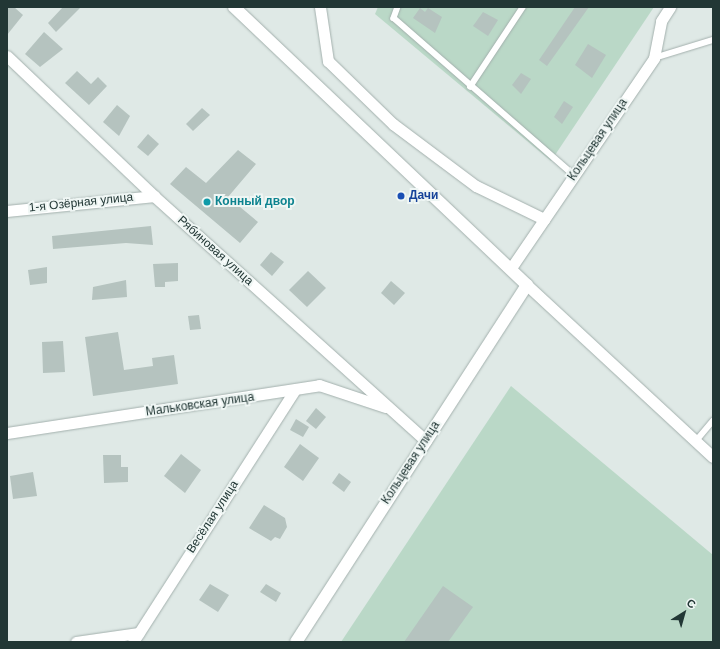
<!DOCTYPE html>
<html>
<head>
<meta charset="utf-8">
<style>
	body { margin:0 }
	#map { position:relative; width:720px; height:649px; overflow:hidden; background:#dfe9e6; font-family:Arial,sans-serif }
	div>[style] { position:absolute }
	.green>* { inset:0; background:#bad8c7 }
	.building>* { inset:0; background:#b5c3bf }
	.roads { filter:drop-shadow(0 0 1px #a3b0ad) drop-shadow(0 0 1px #a3b0ad) }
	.lane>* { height:5.5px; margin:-2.75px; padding:0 2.75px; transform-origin:2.75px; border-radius:2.75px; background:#fff }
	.street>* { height:11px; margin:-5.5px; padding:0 5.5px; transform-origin:5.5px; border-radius:5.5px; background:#fff }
	.secondary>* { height:12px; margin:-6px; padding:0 6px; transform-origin:6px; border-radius:6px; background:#fff }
	.dots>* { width:11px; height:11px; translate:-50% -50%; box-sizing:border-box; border:2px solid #eff6f4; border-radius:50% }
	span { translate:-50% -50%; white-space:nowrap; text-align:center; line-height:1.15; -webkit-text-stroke:4px #eff6f4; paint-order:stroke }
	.street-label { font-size:12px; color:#223735 }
	.transit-label { font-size:12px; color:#164399; font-weight:700 }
	.left { translate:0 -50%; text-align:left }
	.culture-label { font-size:12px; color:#0d838f; font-weight:700 }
	.frame { position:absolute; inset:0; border:8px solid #223735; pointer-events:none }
	.north { position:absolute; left:664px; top:593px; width:40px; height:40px; -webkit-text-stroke:3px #eff6f4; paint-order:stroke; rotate:37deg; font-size:11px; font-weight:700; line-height:16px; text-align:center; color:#223735 }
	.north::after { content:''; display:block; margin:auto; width:14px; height:18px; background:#223735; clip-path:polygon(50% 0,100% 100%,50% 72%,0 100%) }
</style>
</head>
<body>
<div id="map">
	<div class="green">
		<i style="clip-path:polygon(378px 7px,654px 7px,551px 161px,375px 14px)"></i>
		<i style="clip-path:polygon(511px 386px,713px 555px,713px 642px,341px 642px)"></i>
	</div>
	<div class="building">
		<i style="clip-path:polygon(7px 7px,14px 7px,23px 15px,7px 35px)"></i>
		<i style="clip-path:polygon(63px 7px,81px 7px,56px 32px,48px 23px)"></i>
		<i style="clip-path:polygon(575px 7px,589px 7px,547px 66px,539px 60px)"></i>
		<i style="clip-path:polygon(420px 8px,425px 12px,428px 8px,442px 17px,435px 33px,413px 18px)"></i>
		<i style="clip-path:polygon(483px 12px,498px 20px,488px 36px,473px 26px)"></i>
		<i style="clip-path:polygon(44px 32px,63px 49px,40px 67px,25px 54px)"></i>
		<i style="clip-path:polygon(588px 44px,606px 55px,592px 78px,575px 65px)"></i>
		<i style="clip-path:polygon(77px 71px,91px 84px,98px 77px,107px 86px,89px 105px,65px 83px)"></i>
		<i style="clip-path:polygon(521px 73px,531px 79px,521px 94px,512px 85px)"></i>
		<i style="clip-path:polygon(564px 101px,573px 107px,562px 124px,554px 117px)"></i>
		<i style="clip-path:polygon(117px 105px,130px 116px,119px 136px,103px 122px)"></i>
		<i style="clip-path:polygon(202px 108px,210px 115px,193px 131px,186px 124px)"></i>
		<i style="clip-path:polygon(148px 134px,159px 144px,148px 156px,137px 147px)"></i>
		<i style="clip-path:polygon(238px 150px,256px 164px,228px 197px,258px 222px,240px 243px,170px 184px,186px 167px,206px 183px)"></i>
		<i style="clip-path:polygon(151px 226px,153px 245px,126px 243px,53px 249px,52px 236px)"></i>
		<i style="clip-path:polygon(271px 252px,284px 262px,272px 276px,260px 265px)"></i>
		<i style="clip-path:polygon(178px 263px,178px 281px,165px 282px,165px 287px,155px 287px,153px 264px)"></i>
		<i style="clip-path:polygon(47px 267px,47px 283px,30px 285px,28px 270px)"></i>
		<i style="clip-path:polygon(308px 271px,326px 288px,307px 307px,289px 290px)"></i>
		<i style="clip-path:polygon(126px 280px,127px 297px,92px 300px,93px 287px)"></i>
		<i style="clip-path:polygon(391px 281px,405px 293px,394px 305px,381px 293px)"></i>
		<i style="clip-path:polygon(199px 315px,201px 329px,190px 330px,188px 316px)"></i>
		<i style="clip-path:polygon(118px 332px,124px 370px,153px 366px,152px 358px,174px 355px,178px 384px,93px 396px,85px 337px)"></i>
		<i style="clip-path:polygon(63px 341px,65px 372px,43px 373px,42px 342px)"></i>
		<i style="clip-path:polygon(316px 408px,326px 417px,316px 429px,306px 421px)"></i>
		<i style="clip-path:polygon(296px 419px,309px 427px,303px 437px,290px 430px)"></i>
		<i style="clip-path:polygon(300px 444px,319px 458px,303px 481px,284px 467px)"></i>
		<i style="clip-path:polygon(181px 454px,201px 470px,185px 493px,164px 476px)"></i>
		<i style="clip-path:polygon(103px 455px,121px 455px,121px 467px,128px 467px,128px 482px,104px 483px)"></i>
		<i style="clip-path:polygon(33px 472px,37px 496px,13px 499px,10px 476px)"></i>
		<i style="clip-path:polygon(339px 473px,351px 482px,344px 492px,332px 483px)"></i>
		<i style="clip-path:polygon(264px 505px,285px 518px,287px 527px,280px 539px,275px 537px,271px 541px,249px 528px)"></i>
		<i style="clip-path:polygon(210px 584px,229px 595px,218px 612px,199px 600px)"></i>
		<i style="clip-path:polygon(266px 584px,281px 593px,276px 602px,260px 592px)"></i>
		<i style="clip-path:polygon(443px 586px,473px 607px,448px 642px,404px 642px)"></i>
	</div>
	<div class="roads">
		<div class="lane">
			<i style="left:398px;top:7px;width:12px;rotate:110deg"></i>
			<i style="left:394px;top:18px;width:239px;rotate:41.1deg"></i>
			<i style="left:654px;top:58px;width:62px;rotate:-17deg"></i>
			<i style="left:470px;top:87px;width:96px;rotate:-56.5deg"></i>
			<i style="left:696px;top:441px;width:26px;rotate:-50deg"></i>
		</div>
		<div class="street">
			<i style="left:320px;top:7px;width:55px;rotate:81.6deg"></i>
			<i style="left:328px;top:61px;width:91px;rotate:44.1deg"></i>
			<i style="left:393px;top:124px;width:104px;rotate:36.8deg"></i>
			<i style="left:476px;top:186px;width:76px;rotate:25.9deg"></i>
			<i style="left:7px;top:56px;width:203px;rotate:43.6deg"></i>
			<i style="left:154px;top:196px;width:366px;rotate:42deg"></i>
			<i style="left:7px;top:211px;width:148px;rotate:-5.8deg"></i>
			<i style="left:511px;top:268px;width:254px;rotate:-55.7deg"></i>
			<i style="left:654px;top:58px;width:38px;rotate:-79deg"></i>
			<i style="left:661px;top:21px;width:17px;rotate:-57deg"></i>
			<i style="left:527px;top:285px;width:253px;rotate:42.8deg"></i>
			<i style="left:7px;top:433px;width:316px;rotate:-8.7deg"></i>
			<i style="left:319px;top:385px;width:70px;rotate:18.4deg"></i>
			<i style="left:76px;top:642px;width:63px;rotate:-8.3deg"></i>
			<i style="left:133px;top:642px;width:298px;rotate:-57.3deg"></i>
		</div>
		<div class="secondary">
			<i style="left:234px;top:7px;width:404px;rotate:43.5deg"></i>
			<i style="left:527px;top:285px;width:425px;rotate:122.9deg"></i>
		</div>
	</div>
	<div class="dots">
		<i style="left:401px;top:196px;background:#1a4fb4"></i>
		<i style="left:207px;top:202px;background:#0f9aa8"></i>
	</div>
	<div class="street-label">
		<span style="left:598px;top:140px;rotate:-56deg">Кольцевая улица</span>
		<span style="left:81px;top:203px;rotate:-6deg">1-я Озёрная улица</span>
		<span style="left:215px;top:251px;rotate:42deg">Рябиновая улица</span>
		<span style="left:200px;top:405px;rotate:-8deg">Мальковская улица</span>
		<span style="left:411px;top:463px;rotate:-57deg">Кольцевая улица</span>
		<span style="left:213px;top:517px;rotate:-57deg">Весёлая улица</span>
	</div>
	<div class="transit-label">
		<span class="left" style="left:409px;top:196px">Дачи</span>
	</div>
	<div class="culture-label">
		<span class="left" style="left:215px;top:202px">Конный двор</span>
	</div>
	<div class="frame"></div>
	<div class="north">С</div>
</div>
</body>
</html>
